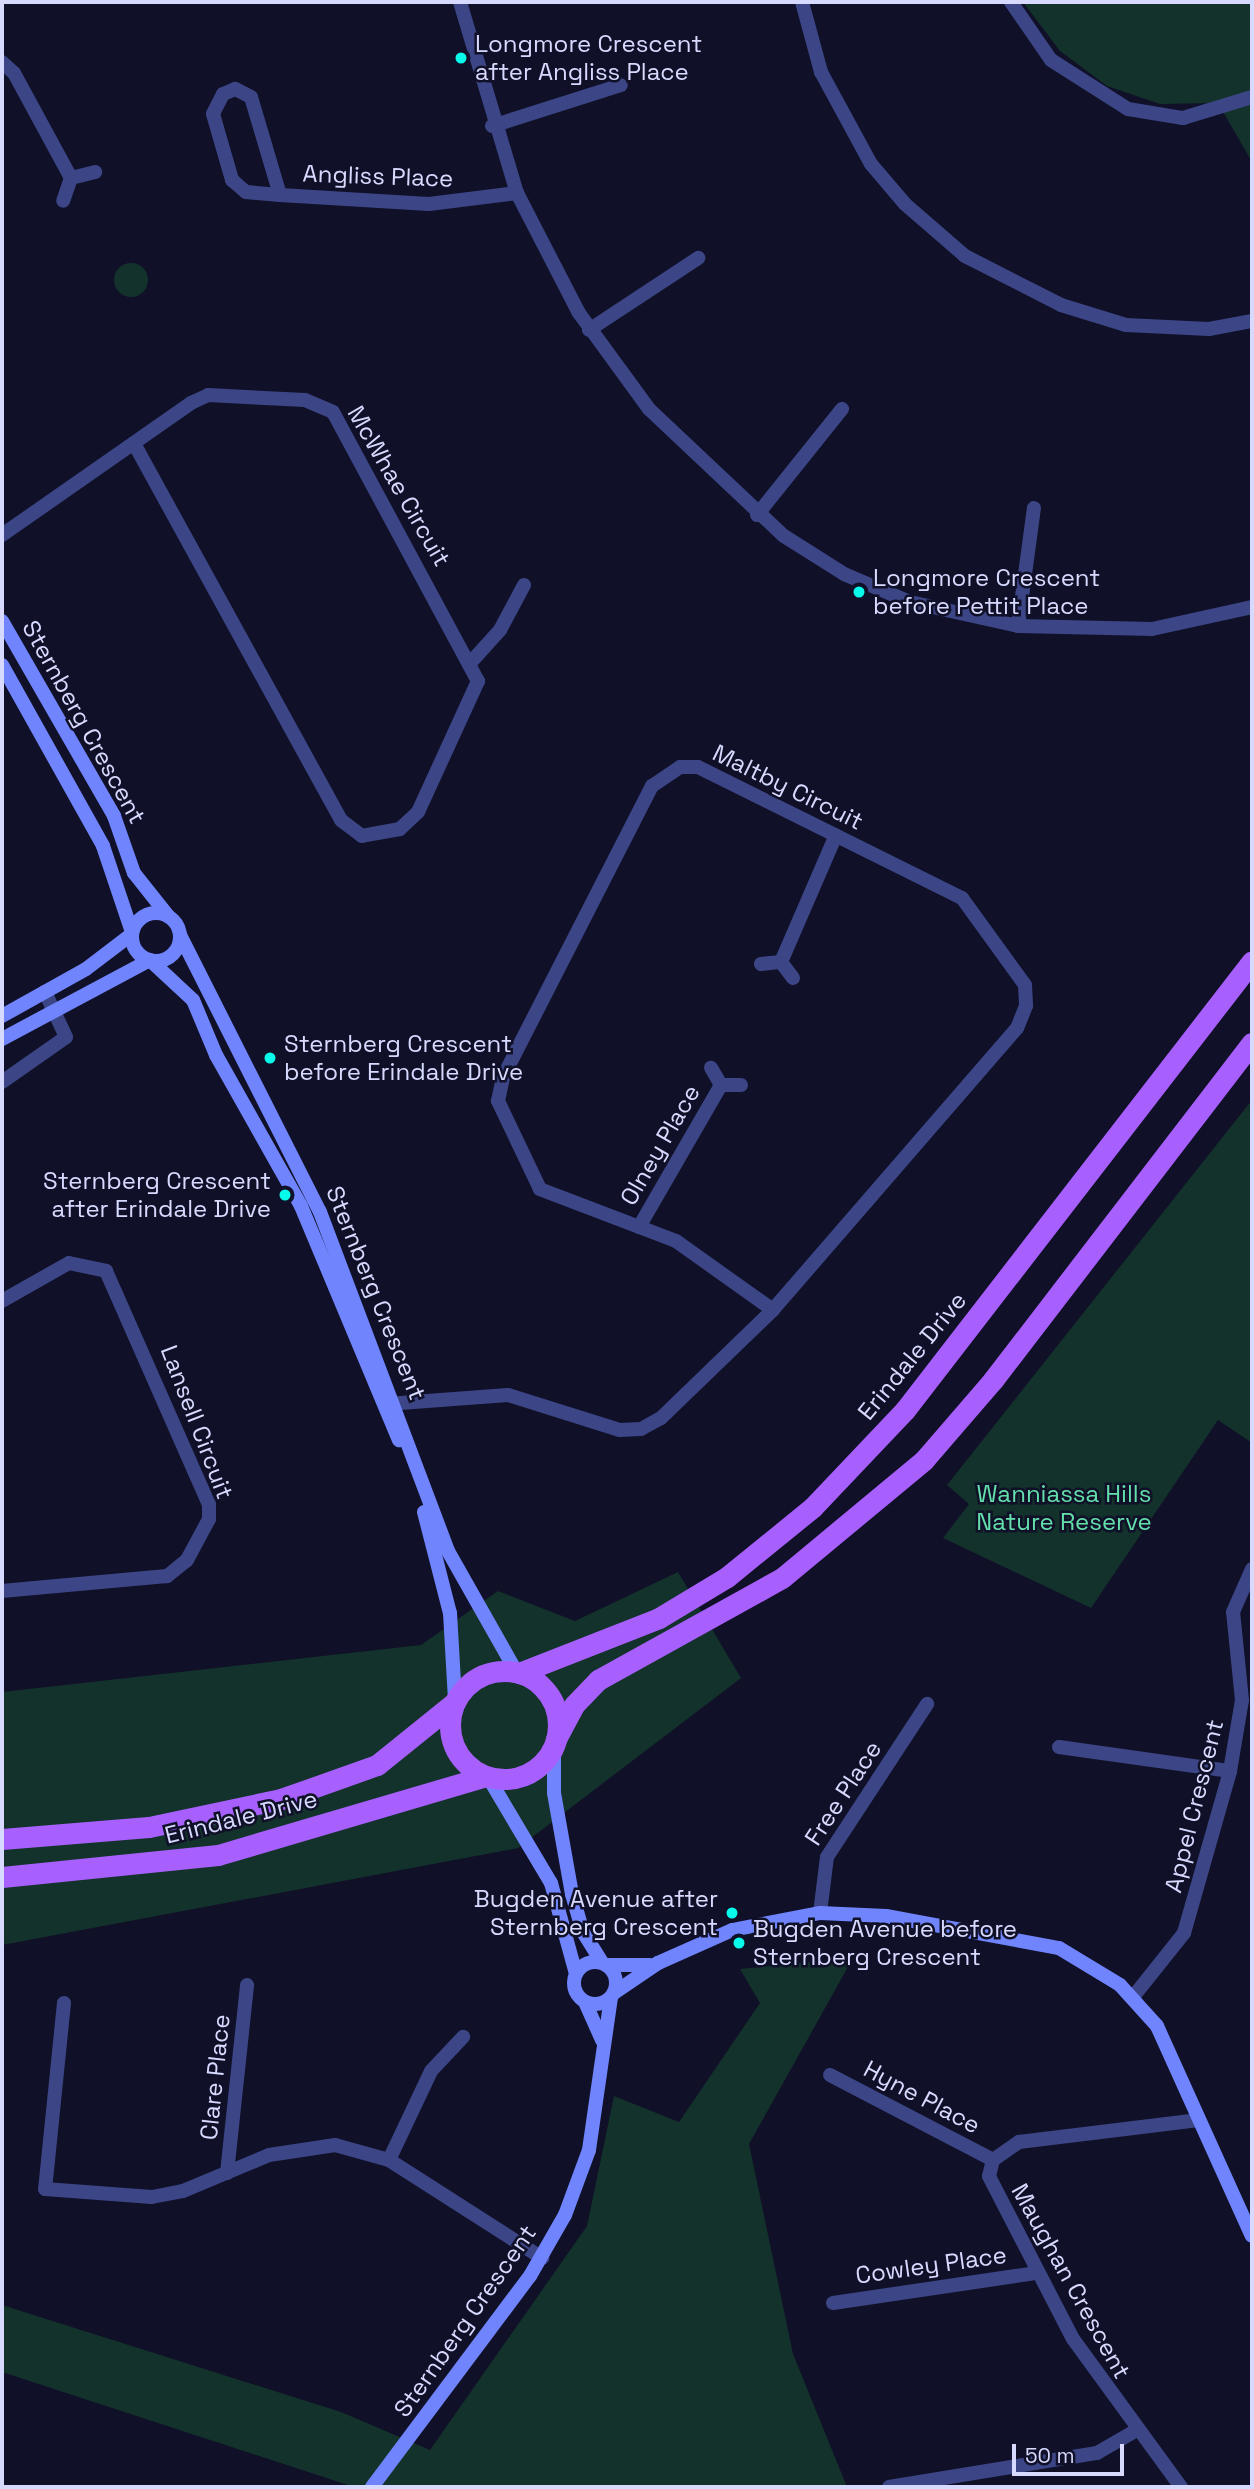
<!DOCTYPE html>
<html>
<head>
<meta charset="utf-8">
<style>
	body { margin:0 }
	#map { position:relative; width:1254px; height:2489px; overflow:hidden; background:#101028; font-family:"Space Grotesk",sans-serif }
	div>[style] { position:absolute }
	.green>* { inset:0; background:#13322b }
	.round { border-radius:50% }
	.street>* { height:14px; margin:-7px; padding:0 7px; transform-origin:7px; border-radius:7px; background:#3c4686 }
	.secondary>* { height:14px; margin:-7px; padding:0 7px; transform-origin:7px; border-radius:7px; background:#7085fd }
	.secondary>.ring { margin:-7px; padding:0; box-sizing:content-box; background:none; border:14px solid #7085fd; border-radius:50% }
	.primary>* { height:21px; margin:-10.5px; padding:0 10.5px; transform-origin:10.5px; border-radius:10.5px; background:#a760fd }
	.primary>.ring { margin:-10.5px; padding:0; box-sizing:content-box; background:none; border:21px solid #a760fd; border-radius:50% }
	.dots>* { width:19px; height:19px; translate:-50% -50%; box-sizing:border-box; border:4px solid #101028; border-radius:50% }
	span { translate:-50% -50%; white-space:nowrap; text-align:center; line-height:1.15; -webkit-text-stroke:5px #101028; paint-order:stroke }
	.poi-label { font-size:24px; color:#d7dafe }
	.left { translate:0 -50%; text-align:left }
	.right { translate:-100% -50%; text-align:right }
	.street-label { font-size:24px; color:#d7dafe }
	.park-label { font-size:24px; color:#63dfab }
	.frame { position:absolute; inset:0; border:4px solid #d7dafe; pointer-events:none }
	.scale { position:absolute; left:1012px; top:2444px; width:112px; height:32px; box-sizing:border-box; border:4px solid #d7dafe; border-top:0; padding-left:9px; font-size:21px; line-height:24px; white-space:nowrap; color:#d7dafe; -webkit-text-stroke:5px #101028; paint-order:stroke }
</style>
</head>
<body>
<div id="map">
	<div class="green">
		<i style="clip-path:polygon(1023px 2px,1252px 2px,1252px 162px,1218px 103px,1160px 104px,1107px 86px,1060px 51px)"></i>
		<i class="round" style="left:114px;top:263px;width:34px;height:34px"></i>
		<i style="clip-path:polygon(1252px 1100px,1252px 1443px,1218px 1420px,1091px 1608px,943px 1538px,969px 1504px,947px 1485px)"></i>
		<i style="clip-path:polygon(678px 1572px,741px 1678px,518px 1848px,2px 1945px,2px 1692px,421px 1645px,498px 1591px,575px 1621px)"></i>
		<i style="clip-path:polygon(853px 1958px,749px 2144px,793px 2354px,847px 2487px,354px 2487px,2px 2372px,2px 2305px,341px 2412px,430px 2450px,587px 2226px,614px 2096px,679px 2122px,760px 2003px,740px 1969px)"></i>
	</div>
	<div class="street">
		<i style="left:460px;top:2px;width:199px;rotate:73.4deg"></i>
		<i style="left:517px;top:193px;width:135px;rotate:62.7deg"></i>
		<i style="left:579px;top:313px;width:119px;rotate:53.9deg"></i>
		<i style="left:649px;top:409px;width:185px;rotate:43.3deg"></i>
		<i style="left:784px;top:536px;width:71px;rotate:32.3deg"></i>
		<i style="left:844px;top:574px;width:72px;rotate:23deg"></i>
		<i style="left:910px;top:602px;width:111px;rotate:12.5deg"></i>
		<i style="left:1018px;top:626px;width:134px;rotate:1.3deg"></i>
		<i style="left:1152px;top:629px;width:102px;rotate:-12.4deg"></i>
		<i style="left:802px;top:2px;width:73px;rotate:74.8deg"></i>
		<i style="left:821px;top:72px;width:105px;rotate:61.5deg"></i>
		<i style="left:871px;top:164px;width:52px;rotate:49.6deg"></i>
		<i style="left:905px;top:204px;width:79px;rotate:40.9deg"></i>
		<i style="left:965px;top:256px;width:108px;rotate:27deg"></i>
		<i style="left:1061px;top:305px;width:68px;rotate:17.1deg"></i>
		<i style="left:1126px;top:325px;width:83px;rotate:2.8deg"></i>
		<i style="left:1209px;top:329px;width:44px;rotate:-10.5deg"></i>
		<i style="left:1011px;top:2px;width:70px;rotate:55.4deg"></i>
		<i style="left:1051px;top:60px;width:91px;rotate:32.5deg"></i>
		<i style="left:1128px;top:109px;width:56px;rotate:9.3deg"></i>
		<i style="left:1183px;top:118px;width:72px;rotate:-16.9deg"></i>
		<i style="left:2px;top:62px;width:16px;rotate:43deg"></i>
		<i style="left:14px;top:73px;width:119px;rotate:61.5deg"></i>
		<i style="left:71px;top:178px;width:24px;rotate:109deg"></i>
		<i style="left:492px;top:126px;width:135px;rotate:-17.6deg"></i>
		<i style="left:71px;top:178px;width:25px;rotate:-14deg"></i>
		<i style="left:280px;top:195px;width:102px;rotate:-106.5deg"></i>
		<i style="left:251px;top:97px;width:18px;rotate:-153deg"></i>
		<i style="left:235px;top:89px;width:13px;rotate:157deg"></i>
		<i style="left:223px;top:94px;width:22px;rotate:117deg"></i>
		<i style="left:213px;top:114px;width:69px;rotate:73.9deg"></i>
		<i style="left:232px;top:180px;width:18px;rotate:41deg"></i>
		<i style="left:246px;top:192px;width:34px;rotate:5deg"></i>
		<i style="left:280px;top:195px;width:149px;rotate:3.5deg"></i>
		<i style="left:429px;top:204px;width:89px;rotate:-7.1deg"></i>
		<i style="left:589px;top:330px;width:131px;rotate:-33.4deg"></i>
		<i style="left:757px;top:515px;width:136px;rotate:-51.3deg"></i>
		<i style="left:2px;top:535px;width:231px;rotate:-34.9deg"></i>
		<i style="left:191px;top:403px;width:19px;rotate:-25deg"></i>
		<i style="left:208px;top:395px;width:97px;rotate:3deg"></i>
		<i style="left:305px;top:400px;width:30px;rotate:23deg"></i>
		<i style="left:333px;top:412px;width:306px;rotate:61.7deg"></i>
		<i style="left:478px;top:681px;width:144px;rotate:114.6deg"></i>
		<i style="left:418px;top:812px;width:25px;rotate:137deg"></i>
		<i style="left:400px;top:829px;width:39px;rotate:170deg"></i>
		<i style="left:362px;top:836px;width:26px;rotate:-143deg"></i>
		<i style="left:341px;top:820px;width:430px;rotate:-118.8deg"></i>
		<i style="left:1018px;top:626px;width:119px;rotate:-82.3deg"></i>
		<i style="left:472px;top:661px;width:42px;rotate:-47.9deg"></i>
		<i style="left:500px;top:630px;width:51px;rotate:-61.9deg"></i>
		<i style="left:761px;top:964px;width:20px;rotate:-6deg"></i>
		<i style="left:793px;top:978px;width:20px;rotate:-127deg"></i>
		<i style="left:781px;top:962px;width:138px;rotate:-66.6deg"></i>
		<i style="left:2px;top:1082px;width:78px;rotate:-35.1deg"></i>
		<i style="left:66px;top:1037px;width:50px;rotate:-115deg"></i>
		<i style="left:721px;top:1085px;width:20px"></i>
		<i style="left:639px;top:1227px;width:164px;rotate:-60deg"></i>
		<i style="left:721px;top:1085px;width:20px;rotate:-120deg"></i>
		<i style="left:2px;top:1301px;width:77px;rotate:-29.6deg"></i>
		<i style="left:69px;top:1263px;width:38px;rotate:12deg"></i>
		<i style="left:106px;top:1271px;width:255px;rotate:66.2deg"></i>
		<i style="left:209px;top:1504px;width:15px;rotate:90deg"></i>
		<i style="left:209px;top:1519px;width:47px;rotate:118.2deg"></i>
		<i style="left:187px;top:1560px;width:26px;rotate:141deg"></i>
		<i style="left:167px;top:1576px;width:166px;rotate:174.8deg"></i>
		<i style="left:387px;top:1404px;width:121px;rotate:-4.3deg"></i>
		<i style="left:508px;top:1395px;width:117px;rotate:17.4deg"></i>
		<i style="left:620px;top:1430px;width:21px;rotate:-3deg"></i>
		<i style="left:641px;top:1429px;width:23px;rotate:-29deg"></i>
		<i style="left:661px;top:1418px;width:156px;rotate:-44deg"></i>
		<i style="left:773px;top:1310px;width:119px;rotate:-144.6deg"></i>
		<i style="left:676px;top:1241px;width:146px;rotate:-159.1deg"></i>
		<i style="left:540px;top:1189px;width:98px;rotate:-115.5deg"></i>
		<i style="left:498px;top:1101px;width:25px;rotate:-78deg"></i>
		<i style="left:503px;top:1077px;width:327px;rotate:-62.9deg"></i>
		<i style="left:652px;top:786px;width:34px;rotate:-34deg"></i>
		<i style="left:680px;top:767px;width:18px"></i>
		<i style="left:698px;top:767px;width:295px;rotate:26.4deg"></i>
		<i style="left:962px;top:898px;width:107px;rotate:54.1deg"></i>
		<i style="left:1025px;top:985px;width:21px;rotate:87deg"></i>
		<i style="left:1026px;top:1006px;width:24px;rotate:112deg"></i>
		<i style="left:1017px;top:1028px;width:373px;rotate:130.9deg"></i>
		<i style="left:1059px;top:1747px;width:173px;rotate:8deg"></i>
		<i style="left:820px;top:1913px;width:56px;rotate:-82.9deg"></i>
		<i style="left:827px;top:1857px;width:183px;rotate:-56.8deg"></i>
		<i style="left:1133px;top:1997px;width:82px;rotate:-51.4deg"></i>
		<i style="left:1184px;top:1933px;width:168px;rotate:-74.1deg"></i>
		<i style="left:1230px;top:1771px;width:72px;rotate:-80.4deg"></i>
		<i style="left:1242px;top:1700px;width:88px;rotate:-95.8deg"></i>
		<i style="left:1233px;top:1612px;width:47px;rotate:-66.2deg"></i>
		<i style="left:64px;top:2003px;width:187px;rotate:95.8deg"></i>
		<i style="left:45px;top:2189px;width:107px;rotate:4.3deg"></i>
		<i style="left:152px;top:2197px;width:32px;rotate:-11deg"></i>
		<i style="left:183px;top:2191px;width:93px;rotate:-22.7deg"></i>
		<i style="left:269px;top:2155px;width:67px;rotate:-8.6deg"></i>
		<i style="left:335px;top:2145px;width:56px;rotate:15.5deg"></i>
		<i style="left:389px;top:2160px;width:182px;rotate:32.6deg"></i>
		<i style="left:830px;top:2075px;width:184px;rotate:27.5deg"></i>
		<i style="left:389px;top:2160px;width:98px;rotate:-64.7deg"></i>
		<i style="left:431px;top:2071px;width:47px;rotate:-46.7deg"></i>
		<i style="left:227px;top:2173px;width:189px;rotate:-83.9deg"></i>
		<i style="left:833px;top:2303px;width:206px;rotate:-8.4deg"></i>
		<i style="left:889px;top:2487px;width:211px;rotate:-9.3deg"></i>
		<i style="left:1097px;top:2453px;width:44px;rotate:-30.1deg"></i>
		<i style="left:1181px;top:2487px;width:183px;rotate:-126.1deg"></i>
		<i style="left:1073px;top:2339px;width:183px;rotate:-117.3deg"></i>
		<i style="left:989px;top:2176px;width:16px;rotate:-76deg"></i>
		<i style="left:993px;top:2160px;width:32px;rotate:-35deg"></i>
		<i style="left:1019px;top:2142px;width:179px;rotate:-7deg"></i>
	</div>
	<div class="secondary">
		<i style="left:2px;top:621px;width:225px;rotate:60.1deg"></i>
		<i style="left:114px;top:816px;width:60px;rotate:70.7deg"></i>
		<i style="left:134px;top:873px;width:56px;rotate:51.5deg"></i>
		<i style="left:2px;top:665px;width:207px;rotate:60.8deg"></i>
		<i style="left:103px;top:846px;width:91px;rotate:71.4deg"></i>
		<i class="ring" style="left:132px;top:913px;width:34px;height:34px"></i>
		<i style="left:180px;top:935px;width:310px;rotate:63.2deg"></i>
		<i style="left:320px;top:1212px;width:362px;rotate:69.3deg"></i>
		<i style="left:448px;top:1551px;width:140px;rotate:60.5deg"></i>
		<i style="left:151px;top:961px;width:57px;rotate:42.9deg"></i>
		<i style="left:193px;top:1000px;width:60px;rotate:67.3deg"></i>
		<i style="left:216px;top:1055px;width:173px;rotate:60.6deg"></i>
		<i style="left:301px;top:1206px;width:254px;rotate:67.3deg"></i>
		<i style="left:2px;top:1016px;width:96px;rotate:-29.2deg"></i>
		<i style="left:86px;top:969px;width:58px;rotate:-37.3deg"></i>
		<i style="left:2px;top:1039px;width:168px;rotate:-28.1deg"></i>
		<i style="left:424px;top:1512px;width:104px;rotate:75.6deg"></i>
		<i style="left:450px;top:1613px;width:88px;rotate:86.7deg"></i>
		<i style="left:554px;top:1745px;width:48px;rotate:90deg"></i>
		<i style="left:554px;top:1793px;width:103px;rotate:79.9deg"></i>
		<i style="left:572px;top:1894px;width:40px;rotate:74deg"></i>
		<i style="left:583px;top:1932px;width:36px;rotate:58deg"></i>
		<i style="left:488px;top:1777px;width:123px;rotate:59.3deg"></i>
		<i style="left:551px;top:1883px;width:94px;rotate:74.6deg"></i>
		<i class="ring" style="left:574px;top:1962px;width:28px;height:28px"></i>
		<i style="left:606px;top:1965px;width:44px"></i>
		<i style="left:614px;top:1993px;width:53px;rotate:-34.3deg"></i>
		<i style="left:658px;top:1963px;width:81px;rotate:-24deg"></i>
		<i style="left:732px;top:1930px;width:90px;rotate:-10.9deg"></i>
		<i style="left:820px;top:1913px;width:66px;rotate:2.6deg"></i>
		<i style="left:886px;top:1916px;width:176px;rotate:10.5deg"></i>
		<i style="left:1059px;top:1948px;width:71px;rotate:31.2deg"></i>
		<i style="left:1120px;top:1985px;width:55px;rotate:47.9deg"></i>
		<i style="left:1157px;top:2026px;width:230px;rotate:65.7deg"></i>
		<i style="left:585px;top:2002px;width:42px;rotate:65.9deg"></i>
		<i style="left:372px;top:2487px;width:264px;rotate:-53.2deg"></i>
		<i style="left:530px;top:2276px;width:70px;rotate:-60.2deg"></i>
		<i style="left:565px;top:2215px;width:69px;rotate:-69.7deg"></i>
		<i style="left:589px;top:2150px;width:154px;rotate:-81.8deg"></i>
	</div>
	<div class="primary">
		<i class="ring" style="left:450px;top:1671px;width:87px;height:87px"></i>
		<i style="left:519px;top:1673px;width:150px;rotate:-21.4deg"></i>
		<i style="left:659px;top:1618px;width:79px;rotate:-31.1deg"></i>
		<i style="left:727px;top:1577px;width:111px;rotate:-39.1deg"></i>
		<i style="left:813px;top:1507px;width:134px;rotate:-46.5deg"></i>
		<i style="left:905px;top:1410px;width:567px;rotate:-52.3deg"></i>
		<i style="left:556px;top:1739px;width:38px;rotate:-62deg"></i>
		<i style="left:574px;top:1705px;width:35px;rotate:-46deg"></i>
		<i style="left:598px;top:1680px;width:210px;rotate:-29deg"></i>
		<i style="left:782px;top:1578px;width:185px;rotate:-39.7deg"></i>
		<i style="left:924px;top:1460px;width:106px;rotate:-49.2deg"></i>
		<i style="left:993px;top:1380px;width:425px;rotate:-52.5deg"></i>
		<i style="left:2px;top:1839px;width:147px;rotate:-4.7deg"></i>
		<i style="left:149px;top:1827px;width:135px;rotate:-12deg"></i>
		<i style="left:281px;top:1799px;width:102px;rotate:-19.5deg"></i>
		<i style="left:377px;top:1765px;width:100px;rotate:-38.9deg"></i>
		<i style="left:2px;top:1877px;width:217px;rotate:-5.8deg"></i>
		<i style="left:218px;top:1855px;width:279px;rotate:-16.4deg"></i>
	</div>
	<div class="dots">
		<i style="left:461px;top:58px;background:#06fbea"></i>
		<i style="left:859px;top:592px;background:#06fbea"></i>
		<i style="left:270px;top:1058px;background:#06fbea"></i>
		<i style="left:285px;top:1195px;background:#06fbea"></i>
		<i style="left:732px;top:1913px;background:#06fbea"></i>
		<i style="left:739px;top:1943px;background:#06fbea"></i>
	</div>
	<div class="poi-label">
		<span class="left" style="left:475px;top:58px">Longmore Crescent<br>after Angliss Place</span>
		<span class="left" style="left:873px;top:592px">Longmore Crescent<br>before Pettit Place</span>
		<span class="left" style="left:284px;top:1058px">Sternberg Crescent<br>before Erindale Drive</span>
		<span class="right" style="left:271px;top:1195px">Sternberg Crescent<br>after Erindale Drive</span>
		<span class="right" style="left:718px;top:1913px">Bugden Avenue after<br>Sternberg Crescent</span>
		<span class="left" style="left:753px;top:1943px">Bugden Avenue before<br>Sternberg Crescent</span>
	</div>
	<div class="street-label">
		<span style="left:378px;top:176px;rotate:2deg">Angliss Place</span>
		<span style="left:399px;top:486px;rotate:60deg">McWhae Circuit</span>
		<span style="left:84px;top:722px;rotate:61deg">Sternberg Crescent</span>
		<span style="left:788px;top:787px;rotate:26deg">Maltby Circuit</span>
		<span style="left:660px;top:1145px;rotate:-60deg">Olney Place</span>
		<span style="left:376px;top:1293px;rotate:68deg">Sternberg Crescent</span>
		<span style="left:912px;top:1356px;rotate:-51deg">Erindale Drive</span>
		<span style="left:197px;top:1422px;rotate:69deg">Lansell Circuit</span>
		<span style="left:843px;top:1793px;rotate:-57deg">Free Place</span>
		<span style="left:1194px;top:1806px;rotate:-76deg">Appel Crescent</span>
		<span style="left:241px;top:1817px;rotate:-14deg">Erindale Drive</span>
		<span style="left:215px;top:2077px;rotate:-84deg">Clare Place</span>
		<span style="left:922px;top:2097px;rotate:28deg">Hyne Place</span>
		<span style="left:931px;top:2265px;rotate:-8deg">Cowley Place</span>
		<span style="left:1071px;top:2281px;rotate:61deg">Maughan Crescent</span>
		<span style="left:465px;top:2321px;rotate:-55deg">Sternberg Crescent</span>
	</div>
	<div class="park-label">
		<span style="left:1064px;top:1508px">Wanniassa Hills<br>Nature Reserve</span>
	</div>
	<div class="frame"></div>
	<div class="scale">50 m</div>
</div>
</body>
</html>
